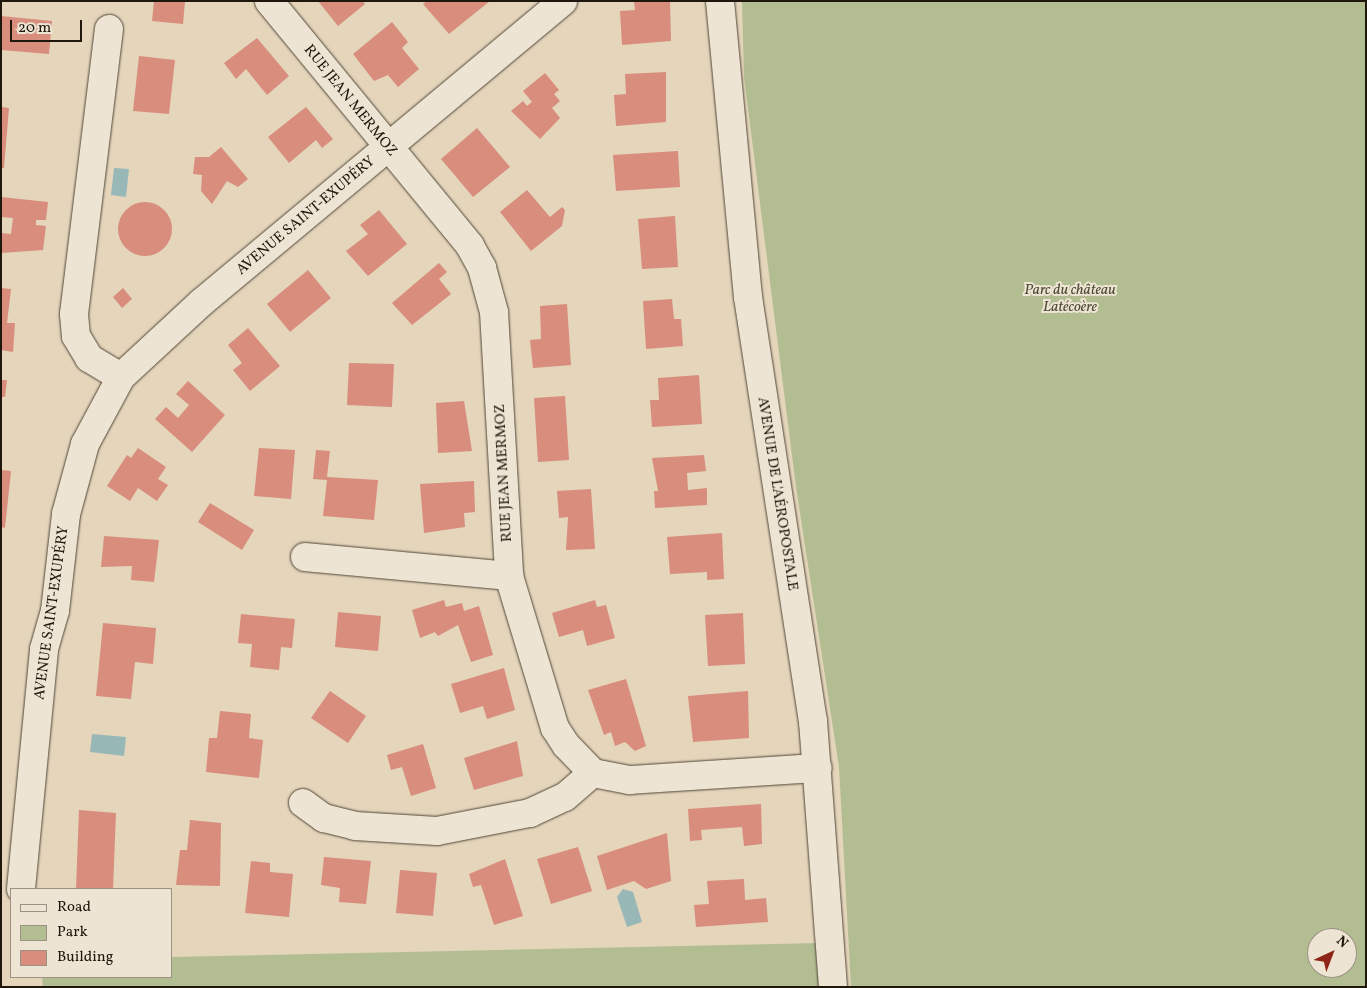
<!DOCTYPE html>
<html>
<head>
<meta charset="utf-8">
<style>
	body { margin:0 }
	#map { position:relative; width:1367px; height:988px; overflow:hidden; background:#e4d5bb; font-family:Vollkorn,serif }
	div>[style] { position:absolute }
	.green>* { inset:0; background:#b2be92 }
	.water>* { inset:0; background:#97b8b6 }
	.building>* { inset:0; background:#d88d7d }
	.round { border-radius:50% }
	.roads { filter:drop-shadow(0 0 1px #514638) drop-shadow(0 0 1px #514638) }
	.minor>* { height:28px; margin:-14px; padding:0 14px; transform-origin:14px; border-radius:14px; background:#ede4d3 }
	span { translate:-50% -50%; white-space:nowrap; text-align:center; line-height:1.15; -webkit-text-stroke:4px #ede4d3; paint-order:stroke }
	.street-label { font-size:15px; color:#20170c }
	.park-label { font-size:15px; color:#4c4934; font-style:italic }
	.frame { position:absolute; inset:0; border:2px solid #20170c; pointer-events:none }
	.legend { position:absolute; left:10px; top:888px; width:162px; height:90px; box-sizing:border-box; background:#ede4d3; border:1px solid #9b9283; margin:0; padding:6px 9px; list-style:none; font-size:15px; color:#20170c }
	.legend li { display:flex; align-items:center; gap:10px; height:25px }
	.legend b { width:25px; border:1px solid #9b9283 }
	.north { position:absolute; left:1307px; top:928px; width:50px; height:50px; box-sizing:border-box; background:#ede4d3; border:1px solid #9b9283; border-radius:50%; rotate:43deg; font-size:14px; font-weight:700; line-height:20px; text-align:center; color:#20170c }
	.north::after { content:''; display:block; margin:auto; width:18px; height:22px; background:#8f2418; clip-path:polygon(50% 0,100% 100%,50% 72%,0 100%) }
	.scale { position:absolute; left:10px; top:20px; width:72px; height:22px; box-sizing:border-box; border:2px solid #20170c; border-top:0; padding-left:6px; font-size:15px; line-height:18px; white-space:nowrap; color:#20170c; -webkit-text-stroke:4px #ede4d3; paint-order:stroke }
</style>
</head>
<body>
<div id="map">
	<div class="green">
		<i style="clip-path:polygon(evenodd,742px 1px,1366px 1px,1366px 987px,851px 987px,839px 767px,796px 487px,744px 77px,742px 1px,1317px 938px,1347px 938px,1347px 968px,1317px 968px,1317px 938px)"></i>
		<i style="clip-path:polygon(821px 943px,821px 987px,43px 987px,42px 977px,171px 977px,171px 957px)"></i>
	</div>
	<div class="water">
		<i style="clip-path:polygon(114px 168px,129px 169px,126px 197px,111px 195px)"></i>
		<i style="clip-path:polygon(92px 734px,126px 737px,124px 756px,90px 752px)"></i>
		<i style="clip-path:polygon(623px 889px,633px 892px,642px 922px,627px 927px,617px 897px)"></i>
	</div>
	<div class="building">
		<i style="clip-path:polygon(154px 1px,185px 1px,183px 24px,152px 21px)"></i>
		<i style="clip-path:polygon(318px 1px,363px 1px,365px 4px,338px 26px)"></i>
		<i style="clip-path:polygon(427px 1px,490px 1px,449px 34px,423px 4px)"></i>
		<i style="clip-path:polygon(634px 1px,670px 1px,671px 41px,622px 45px,620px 11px,635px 10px)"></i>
		<i style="clip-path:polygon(1px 16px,52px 21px,49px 54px,1px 50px)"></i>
		<i style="clip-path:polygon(392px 22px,408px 42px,402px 48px,419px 69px,398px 87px,388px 75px,374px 81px,353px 54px)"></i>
		<i style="clip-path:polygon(257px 38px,289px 76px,267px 95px,246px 69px,236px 79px,224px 63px)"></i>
		<i style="clip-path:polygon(139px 56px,175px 60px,169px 114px,133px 111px)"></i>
		<i style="clip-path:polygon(666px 72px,666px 122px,616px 126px,614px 95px,626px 94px,625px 74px)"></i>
		<i style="clip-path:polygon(545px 73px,559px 90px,554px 94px,560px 101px,552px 108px,560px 118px,540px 139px,511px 111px,523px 101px,527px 106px,532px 102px,523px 91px)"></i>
		<i style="clip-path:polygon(1px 107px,9px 108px,4px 168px,1px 168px)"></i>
		<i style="clip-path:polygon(306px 107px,333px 139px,322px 148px,316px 140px,289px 163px,268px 137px)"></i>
		<i style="clip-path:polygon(477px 128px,510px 167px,473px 197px,441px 159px)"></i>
		<i style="clip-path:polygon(221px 147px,248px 179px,238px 187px,227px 181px,212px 204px,201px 191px,202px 175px,193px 174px,195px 157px,209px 157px)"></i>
		<i style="clip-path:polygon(678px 151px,680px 187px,616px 191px,613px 155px)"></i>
		<i style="clip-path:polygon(527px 190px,550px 217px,562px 207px,565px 210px,562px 226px,531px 251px,500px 212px)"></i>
		<i style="clip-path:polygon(1px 197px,48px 202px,46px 220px,36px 220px,36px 225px,46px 226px,43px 250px,1px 253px,1px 233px,11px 234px,13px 218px,1px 217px)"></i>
		<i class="round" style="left:118px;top:202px;width:54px;height:54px"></i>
		<i style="clip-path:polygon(379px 210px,407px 244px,368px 276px,346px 251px,368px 234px,360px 225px)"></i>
		<i style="clip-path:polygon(675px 216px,678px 267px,642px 269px,638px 219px)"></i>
		<i style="clip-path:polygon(439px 263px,447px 272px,439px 279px,451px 294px,412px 325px,392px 303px)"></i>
		<i style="clip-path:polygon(308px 270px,331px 298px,290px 332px,267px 304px)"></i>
		<i style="clip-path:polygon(1px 288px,11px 289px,7px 323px,15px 323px,13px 352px,1px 350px)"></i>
		<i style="clip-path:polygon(123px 288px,132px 299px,122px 308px,113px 297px)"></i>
		<i style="clip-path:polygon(672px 299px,674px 319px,681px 319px,683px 346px,646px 349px,643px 301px)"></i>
		<i style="clip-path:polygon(567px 304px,571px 365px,533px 368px,530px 340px,541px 339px,540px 306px)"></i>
		<i style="clip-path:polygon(248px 328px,280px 366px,250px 391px,233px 370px,242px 363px,228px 345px)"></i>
		<i style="clip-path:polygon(349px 363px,394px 364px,392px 407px,347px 405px)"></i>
		<i style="clip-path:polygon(699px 375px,702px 424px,652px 427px,650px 400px,659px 400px,658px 378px)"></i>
		<i style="clip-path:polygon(1px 380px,7px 380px,5px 397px,1px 397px)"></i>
		<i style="clip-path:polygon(188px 381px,225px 415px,192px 452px,155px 419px,166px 407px,178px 418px,189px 405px,176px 394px)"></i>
		<i style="clip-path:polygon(565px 396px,569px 460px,538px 462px,534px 398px)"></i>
		<i style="clip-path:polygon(464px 401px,472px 451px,438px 453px,436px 403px)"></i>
		<i style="clip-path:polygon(138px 448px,166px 467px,158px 479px,168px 485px,157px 501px,138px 488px,130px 501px,107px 486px,127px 455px,131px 458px)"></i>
		<i style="clip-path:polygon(259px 448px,295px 450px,291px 499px,254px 496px)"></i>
		<i style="clip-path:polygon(316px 450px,330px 451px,327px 477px,378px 480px,374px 520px,323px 516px,327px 480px,313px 479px)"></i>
		<i style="clip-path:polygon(704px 455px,706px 471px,687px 473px,688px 490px,707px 488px,707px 505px,655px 508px,654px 491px,658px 491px,652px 458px)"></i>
		<i style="clip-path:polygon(1px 470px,11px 471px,5px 528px,1px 527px)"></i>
		<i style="clip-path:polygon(474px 481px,475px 512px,464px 513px,465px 527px,424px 533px,420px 484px)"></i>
		<i style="clip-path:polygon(591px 489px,595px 549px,566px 550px,568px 517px,559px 518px,557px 491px)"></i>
		<i style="clip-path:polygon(210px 503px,254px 530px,242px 550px,198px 522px)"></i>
		<i style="clip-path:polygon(722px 533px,724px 579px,707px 580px,707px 572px,670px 574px,667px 537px)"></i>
		<i style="clip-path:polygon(104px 536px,159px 540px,154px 582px,131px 580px,132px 566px,101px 567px)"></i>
		<i style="clip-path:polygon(444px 600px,446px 607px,462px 603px,464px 611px,479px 606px,493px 655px,471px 662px,458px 625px,438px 636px,435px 632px,420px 638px,412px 610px)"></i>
		<i style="clip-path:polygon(595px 600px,597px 607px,606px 605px,615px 638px,587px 646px,583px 630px,559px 637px,552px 613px)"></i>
		<i style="clip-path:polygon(338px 612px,381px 616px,378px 651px,335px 647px)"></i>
		<i style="clip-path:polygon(743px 613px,745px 664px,708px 666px,705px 615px)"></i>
		<i style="clip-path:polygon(241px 614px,295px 619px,292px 648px,281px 647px,279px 670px,250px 667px,252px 644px,238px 643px)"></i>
		<i style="clip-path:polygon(103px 623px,156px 628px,153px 664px,135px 662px,131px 699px,96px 696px)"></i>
		<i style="clip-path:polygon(504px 668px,515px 710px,487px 719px,483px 706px,460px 713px,451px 684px)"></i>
		<i style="clip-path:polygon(626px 679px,646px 746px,635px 751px,625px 742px,615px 746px,611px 732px,604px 735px,588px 690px)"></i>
		<i style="clip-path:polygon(330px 691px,366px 716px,348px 743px,311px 718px)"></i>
		<i style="clip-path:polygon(748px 691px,749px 738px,693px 742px,688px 696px)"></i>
		<i style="clip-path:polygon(220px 711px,251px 714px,249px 738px,263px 740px,259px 778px,206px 772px,209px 738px,217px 738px)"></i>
		<i style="clip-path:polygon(517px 741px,523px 776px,474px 790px,464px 758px)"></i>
		<i style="clip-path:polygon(423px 744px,436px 788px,411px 796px,402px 767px,391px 770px,387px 755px)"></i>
		<i style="clip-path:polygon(761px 804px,762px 844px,744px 846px,742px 827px,701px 830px,702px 840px,690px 841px,688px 809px)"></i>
		<i style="clip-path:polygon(79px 810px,116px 813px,113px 889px,76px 889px)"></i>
		<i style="clip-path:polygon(190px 820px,221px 823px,220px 886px,176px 885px,180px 850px,187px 850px)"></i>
		<i style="clip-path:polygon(667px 833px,671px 881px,646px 889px,634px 881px,607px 890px,597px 856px)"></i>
		<i style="clip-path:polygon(578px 847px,592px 891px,551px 904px,537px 859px)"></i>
		<i style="clip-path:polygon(324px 857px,371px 861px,366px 904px,339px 902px,340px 888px,321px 885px)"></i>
		<i style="clip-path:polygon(505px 859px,523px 916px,494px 925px,481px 885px,473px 887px,469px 874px)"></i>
		<i style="clip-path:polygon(251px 861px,270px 863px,270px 872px,293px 874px,289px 917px,245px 913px)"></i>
		<i style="clip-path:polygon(400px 870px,437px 873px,433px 916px,396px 913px)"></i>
		<i style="clip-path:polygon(744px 879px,745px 900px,766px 898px,768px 922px,696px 927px,694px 905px,709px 904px,707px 881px)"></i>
	</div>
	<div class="roads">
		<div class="minor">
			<i style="left:269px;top:1px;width:317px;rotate:50.6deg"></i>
			<i style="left:470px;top:246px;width:25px;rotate:61deg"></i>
			<i style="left:482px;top:268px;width:46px;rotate:74.7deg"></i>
			<i style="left:494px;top:312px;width:264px;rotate:86.7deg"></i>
			<i style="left:509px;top:576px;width:159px;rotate:73.2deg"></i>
			<i style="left:555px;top:728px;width:20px;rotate:57deg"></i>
			<i style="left:566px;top:745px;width:39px;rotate:46deg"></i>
			<i style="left:593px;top:773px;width:38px;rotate:11deg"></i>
			<i style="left:630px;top:780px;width:188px;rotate:-3.7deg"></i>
			<i style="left:720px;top:1px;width:297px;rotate:84.6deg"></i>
			<i style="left:748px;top:297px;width:429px;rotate:81.3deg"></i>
			<i style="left:813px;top:721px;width:267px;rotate:85.7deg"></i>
			<i style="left:109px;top:29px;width:287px;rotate:97deg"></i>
			<i style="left:74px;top:314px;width:22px;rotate:85deg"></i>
			<i style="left:76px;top:336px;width:26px;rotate:59deg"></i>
			<i style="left:89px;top:358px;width:37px;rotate:31deg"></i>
			<i style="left:305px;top:557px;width:205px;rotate:5.3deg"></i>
			<i style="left:303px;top:803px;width:26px;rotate:36deg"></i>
			<i style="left:324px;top:818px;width:32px;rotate:14deg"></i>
			<i style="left:355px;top:826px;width:82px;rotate:3.5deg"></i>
			<i style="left:437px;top:831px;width:95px;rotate:-11deg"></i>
			<i style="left:530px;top:813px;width:38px;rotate:-25deg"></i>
			<i style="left:565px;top:797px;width:37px;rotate:-41deg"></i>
			<i style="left:21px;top:889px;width:241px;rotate:-84.5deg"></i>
			<i style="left:44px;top:649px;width:40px;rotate:-74deg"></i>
			<i style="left:55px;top:611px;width:98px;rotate:-83.5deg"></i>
			<i style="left:66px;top:514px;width:73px;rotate:-74.8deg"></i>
			<i style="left:85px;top:444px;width:76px;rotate:-61.8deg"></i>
			<i style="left:121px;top:377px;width:110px;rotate:-42.8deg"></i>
			<i style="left:202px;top:302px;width:470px;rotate:-39.8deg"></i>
		</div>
	</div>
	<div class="street-label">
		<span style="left:350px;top:101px;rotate:51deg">RUE JEAN MERMOZ</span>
		<span style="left:306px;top:216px;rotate:-40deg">AVENUE SAINT-EXUPÉRY</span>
		<span style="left:504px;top:473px;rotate:-93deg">RUE JEAN MERMOZ</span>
		<span style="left:777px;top:494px;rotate:81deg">AVENUE DE L'AÉROPOSTALE</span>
		<span style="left:52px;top:613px;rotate:-82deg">AVENUE SAINT-EXUPÉRY</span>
	</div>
	<div class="park-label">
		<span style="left:1070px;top:299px">Parc du château<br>Latécoère</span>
	</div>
	<div class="frame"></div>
	<ul class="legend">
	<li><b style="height:6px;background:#ede4d3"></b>Road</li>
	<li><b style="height:14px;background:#b2be92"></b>Park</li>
	<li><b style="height:14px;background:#d88d7d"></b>Building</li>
	</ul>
	<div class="north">N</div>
	<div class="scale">20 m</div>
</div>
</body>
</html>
